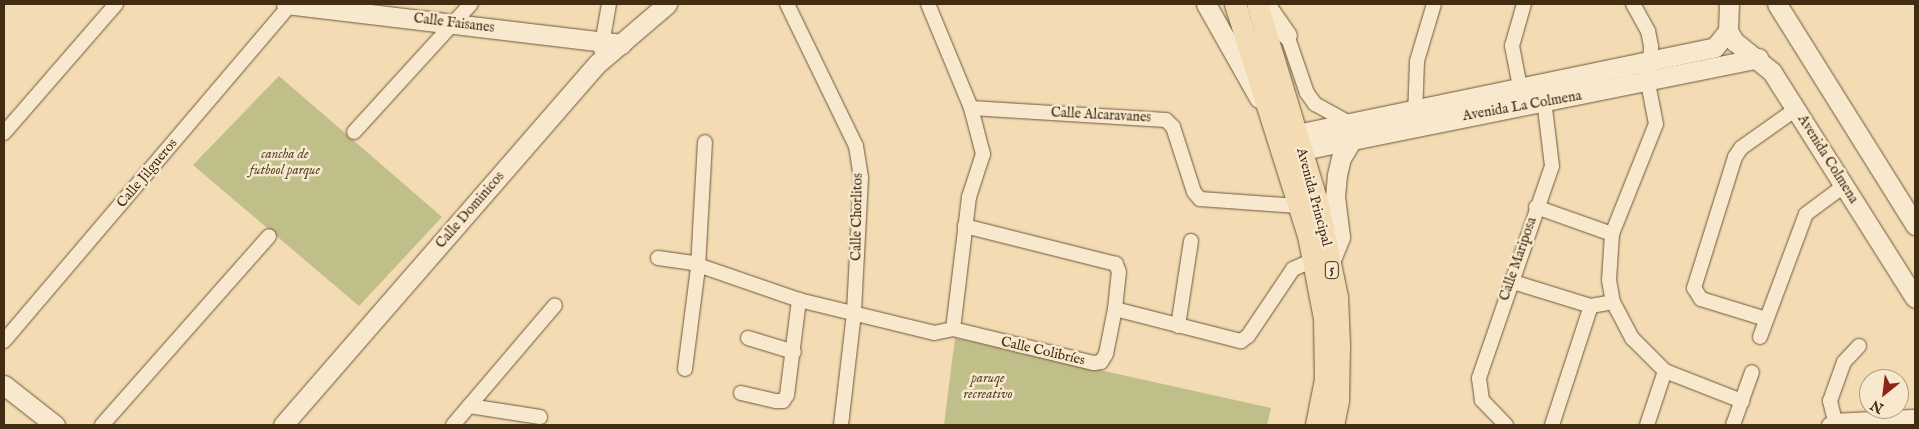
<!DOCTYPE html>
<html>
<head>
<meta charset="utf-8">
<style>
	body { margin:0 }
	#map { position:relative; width:1919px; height:429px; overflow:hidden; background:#f3dbb3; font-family:"IM FELL English",serif }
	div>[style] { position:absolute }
	.green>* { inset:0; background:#c0be89 }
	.roads { filter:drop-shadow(0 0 1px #6e583a) drop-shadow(0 0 1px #6e583a) }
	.street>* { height:14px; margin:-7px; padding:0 7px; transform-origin:7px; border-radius:7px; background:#f7e8ce }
	.secondary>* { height:19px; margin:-9.5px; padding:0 9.5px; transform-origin:9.5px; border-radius:9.5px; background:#f7e8ce }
	.primary>* { height:21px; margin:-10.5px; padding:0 10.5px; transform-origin:10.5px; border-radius:10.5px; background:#f3dbb3 }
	span { translate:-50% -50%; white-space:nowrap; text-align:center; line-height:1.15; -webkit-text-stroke:5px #f7e8ce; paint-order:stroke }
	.shield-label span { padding:1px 4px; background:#f7e8ce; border:1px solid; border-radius:4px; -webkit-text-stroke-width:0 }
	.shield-label { font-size:12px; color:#422c12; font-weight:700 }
	.street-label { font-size:14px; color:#422c12 }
	.park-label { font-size:14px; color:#5b492a; font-style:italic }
	.frame { position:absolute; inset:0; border:5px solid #422c12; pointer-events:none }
	.north { position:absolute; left:1859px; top:369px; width:50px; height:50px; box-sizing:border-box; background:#f7e8ce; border:1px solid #af9d83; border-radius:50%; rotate:209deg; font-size:14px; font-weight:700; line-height:20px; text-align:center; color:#422c12 }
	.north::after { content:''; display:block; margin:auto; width:18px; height:22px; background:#8f2418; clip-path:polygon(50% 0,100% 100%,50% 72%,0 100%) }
</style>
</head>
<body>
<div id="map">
	<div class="green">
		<i style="clip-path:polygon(279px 76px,442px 217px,359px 306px,193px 165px)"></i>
		<i style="clip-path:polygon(955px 338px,1271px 408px,1267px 425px,944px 425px)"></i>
	</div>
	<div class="roads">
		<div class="street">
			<i style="left:787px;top:4px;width:158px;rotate:64.1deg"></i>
			<i style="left:856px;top:146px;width:32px;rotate:81deg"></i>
			<i style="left:861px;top:178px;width:135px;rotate:93deg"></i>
			<i style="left:854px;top:313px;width:113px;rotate:96.6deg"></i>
			<i style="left:928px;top:4px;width:113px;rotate:67.5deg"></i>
			<i style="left:971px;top:108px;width:48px;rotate:75.4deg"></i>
			<i style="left:983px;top:154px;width:45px;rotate:108deg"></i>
			<i style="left:969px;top:197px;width:133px;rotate:96.9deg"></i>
			<i style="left:1287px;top:35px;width:61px;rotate:71deg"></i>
			<i style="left:1307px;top:93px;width:14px;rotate:54deg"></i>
			<i style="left:1315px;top:104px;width:39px;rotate:29deg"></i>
			<i style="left:601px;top:50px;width:47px;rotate:-80.1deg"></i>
			<i style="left:1520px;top:87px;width:42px;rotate:-101deg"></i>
			<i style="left:1512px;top:46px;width:44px;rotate:-74.1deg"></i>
			<i style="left:971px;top:108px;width:195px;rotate:3.5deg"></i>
			<i style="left:1166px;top:120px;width:10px;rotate:45deg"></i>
			<i style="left:1173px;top:127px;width:68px;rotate:72.1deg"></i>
			<i style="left:1194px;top:192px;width:9px;rotate:49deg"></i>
			<i style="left:1200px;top:199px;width:98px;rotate:4.1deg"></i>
			<i style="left:1415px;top:116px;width:55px;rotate:-87.9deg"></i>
			<i style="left:1417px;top:61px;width:59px;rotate:-73.4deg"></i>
			<i style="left:354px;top:132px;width:173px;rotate:-47.6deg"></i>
			<i style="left:4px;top:133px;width:171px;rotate:-49deg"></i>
			<i style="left:1536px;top:207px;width:81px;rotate:19.6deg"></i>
			<i style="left:1612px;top:234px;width:118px;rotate:-68.2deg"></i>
			<i style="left:1656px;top:124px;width:42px;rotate:-101deg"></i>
			<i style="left:1648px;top:83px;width:37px;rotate:-85deg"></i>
			<i style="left:1651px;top:46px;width:15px;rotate:-101deg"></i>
			<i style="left:1648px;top:31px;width:31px;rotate:-119deg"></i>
			<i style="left:1612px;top:234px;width:46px;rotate:93.7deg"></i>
			<i style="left:1609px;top:280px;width:22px;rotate:80deg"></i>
			<i style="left:1613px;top:302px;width:41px;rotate:62.2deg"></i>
			<i style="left:1632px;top:338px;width:47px;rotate:45deg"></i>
			<i style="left:1665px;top:371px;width:83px;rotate:21.3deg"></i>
			<i style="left:658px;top:258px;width:34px;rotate:8deg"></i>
			<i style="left:692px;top:263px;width:113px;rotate:19.1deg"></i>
			<i style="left:799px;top:300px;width:139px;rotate:13.7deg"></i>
			<i style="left:934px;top:333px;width:19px;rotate:-12deg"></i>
			<i style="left:1510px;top:281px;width:85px;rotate:17.2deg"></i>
			<i style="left:1591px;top:306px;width:22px;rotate:-10deg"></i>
			<i style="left:1115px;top:309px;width:130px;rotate:14.3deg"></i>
			<i style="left:1241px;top:341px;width:9px;rotate:-36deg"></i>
			<i style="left:1248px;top:336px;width:81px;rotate:-56.1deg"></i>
			<i style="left:1293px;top:269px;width:22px;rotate:-24deg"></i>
			<i style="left:1766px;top:319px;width:68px;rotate:-162.9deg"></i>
			<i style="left:1701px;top:299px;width:13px;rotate:-122deg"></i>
			<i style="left:1694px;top:288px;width:137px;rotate:-72.6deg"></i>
			<i style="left:1735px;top:157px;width:11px;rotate:-56deg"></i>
			<i style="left:1741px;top:148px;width:67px;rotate:-35.3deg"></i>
			<i style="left:1178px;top:326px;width:86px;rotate:-81.3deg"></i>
			<i style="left:953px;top:329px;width:145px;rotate:13.6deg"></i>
			<i style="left:1094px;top:363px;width:7px;rotate:-8deg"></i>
			<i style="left:1101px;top:362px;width:9px;rotate:-58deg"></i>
			<i style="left:1106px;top:354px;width:46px;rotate:-78.7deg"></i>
			<i style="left:1115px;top:309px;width:37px;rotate:-84deg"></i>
			<i style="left:1119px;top:272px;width:9px;rotate:-111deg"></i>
			<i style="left:1116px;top:264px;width:156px;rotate:-165.9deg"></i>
			<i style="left:1760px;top:337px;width:131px;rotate:-69.5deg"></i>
			<i style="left:1806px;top:214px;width:49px;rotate:-36.6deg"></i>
			<i style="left:748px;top:338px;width:48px;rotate:16.9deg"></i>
			<i style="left:4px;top:341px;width:443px;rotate:-49.6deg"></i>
			<i style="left:685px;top:369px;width:103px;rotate:-82.7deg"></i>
			<i style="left:698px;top:267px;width:125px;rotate:-86.8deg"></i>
			<i style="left:741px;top:393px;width:37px;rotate:13deg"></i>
			<i style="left:777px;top:401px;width:6px"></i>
			<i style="left:783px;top:401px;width:7px;rotate:-56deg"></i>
			<i style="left:787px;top:395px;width:96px;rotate:-82.8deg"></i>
			<i style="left:469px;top:406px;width:72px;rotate:8.8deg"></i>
			<i style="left:1835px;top:421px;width:21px;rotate:-104deg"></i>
			<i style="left:1830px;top:401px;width:41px;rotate:-70.3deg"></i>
			<i style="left:1844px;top:362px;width:22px;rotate:-47deg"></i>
			<i style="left:102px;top:425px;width:252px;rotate:-48.5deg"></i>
			<i style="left:453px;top:425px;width:157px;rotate:-49.6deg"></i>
			<i style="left:1506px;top:425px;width:35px;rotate:-134deg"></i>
			<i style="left:1482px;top:400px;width:22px;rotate:-98deg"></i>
			<i style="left:1479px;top:378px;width:224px;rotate:-71deg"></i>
			<i style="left:1552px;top:166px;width:75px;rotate:-96.9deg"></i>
			<i style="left:1552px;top:425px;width:125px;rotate:-71.9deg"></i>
			<i style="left:1647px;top:425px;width:57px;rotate:-71.6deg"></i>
			<i style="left:1733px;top:425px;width:56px;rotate:-70.3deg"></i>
			<i style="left:1829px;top:425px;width:7px;rotate:-34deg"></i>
			<i style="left:1835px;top:421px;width:80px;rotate:-2.9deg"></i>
		</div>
		<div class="secondary">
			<i style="left:286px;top:4px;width:338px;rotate:6.8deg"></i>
			<i style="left:1206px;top:4px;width:108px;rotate:60.6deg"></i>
			<i style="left:1265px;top:4px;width:38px;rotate:55deg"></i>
			<i style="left:1777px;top:4px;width:261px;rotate:58deg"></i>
			<i style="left:1728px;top:31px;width:12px;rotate:59deg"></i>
			<i style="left:1734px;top:41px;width:49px;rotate:39.2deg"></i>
			<i style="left:1772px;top:72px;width:267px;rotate:57.7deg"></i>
			<i style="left:1728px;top:31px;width:27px;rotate:-88deg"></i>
			<i style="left:1282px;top:137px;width:442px;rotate:-11.7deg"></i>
			<i style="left:1715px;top:47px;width:21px;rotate:-51deg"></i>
			<i style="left:1288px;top:153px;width:480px;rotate:-11.4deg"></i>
			<i style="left:1330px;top:262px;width:27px;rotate:-68deg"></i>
			<i style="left:1340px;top:237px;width:40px;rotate:-97.1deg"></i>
			<i style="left:1335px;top:197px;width:22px;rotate:-85deg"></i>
			<i style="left:1337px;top:175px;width:17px;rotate:-77deg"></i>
			<i style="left:1341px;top:158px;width:23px;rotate:-59deg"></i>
			<i style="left:4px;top:385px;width:65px;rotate:38.1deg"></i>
			<i style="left:283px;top:425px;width:480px;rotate:-49deg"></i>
			<i style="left:598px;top:63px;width:91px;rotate:-40.5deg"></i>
		</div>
		<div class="primary">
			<i style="left:1235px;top:4px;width:242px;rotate:72.5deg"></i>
			<i style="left:1308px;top:235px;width:85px;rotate:79.1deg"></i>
			<i style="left:1324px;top:318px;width:61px;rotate:89.1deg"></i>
			<i style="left:1325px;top:379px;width:47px;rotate:101.1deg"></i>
			<i style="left:1257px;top:4px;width:210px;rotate:73.1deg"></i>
			<i style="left:1318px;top:205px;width:94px;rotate:78.3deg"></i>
			<i style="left:1337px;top:297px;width:48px;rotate:87.6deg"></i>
			<i style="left:1339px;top:345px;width:55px;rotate:91deg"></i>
			<i style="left:1338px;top:400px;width:25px;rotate:101deg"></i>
		</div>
	</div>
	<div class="shield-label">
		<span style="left:1332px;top:270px">5</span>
	</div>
	<div class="street-label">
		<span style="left:454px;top:23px;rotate:7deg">Calle Faisanes</span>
		<span style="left:1522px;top:106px;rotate:-10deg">Avenida La Colmena</span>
		<span style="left:1101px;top:115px;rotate:3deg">Calle Alcaravanes</span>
		<span style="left:1828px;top:159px;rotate:58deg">Avenida Colmena</span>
		<span style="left:147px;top:173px;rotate:-50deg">Calle Jilgueros</span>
		<span style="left:1314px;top:197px;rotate:75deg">Avenida Principal</span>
		<span style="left:470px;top:210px;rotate:-49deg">Calle Dominicos</span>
		<span style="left:857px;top:217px;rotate:-89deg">Calle Chorlitos</span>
		<span style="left:1518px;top:259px;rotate:-71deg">Calle Mariposa</span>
		<span style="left:1043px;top:351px;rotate:13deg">Calle Colibríes</span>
	</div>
	<div class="park-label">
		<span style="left:285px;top:162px">cancha de<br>futbool parque</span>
		<span style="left:988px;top:386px">paruqe<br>recreativo</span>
	</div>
	<div class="frame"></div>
	<div class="north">N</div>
</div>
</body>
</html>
